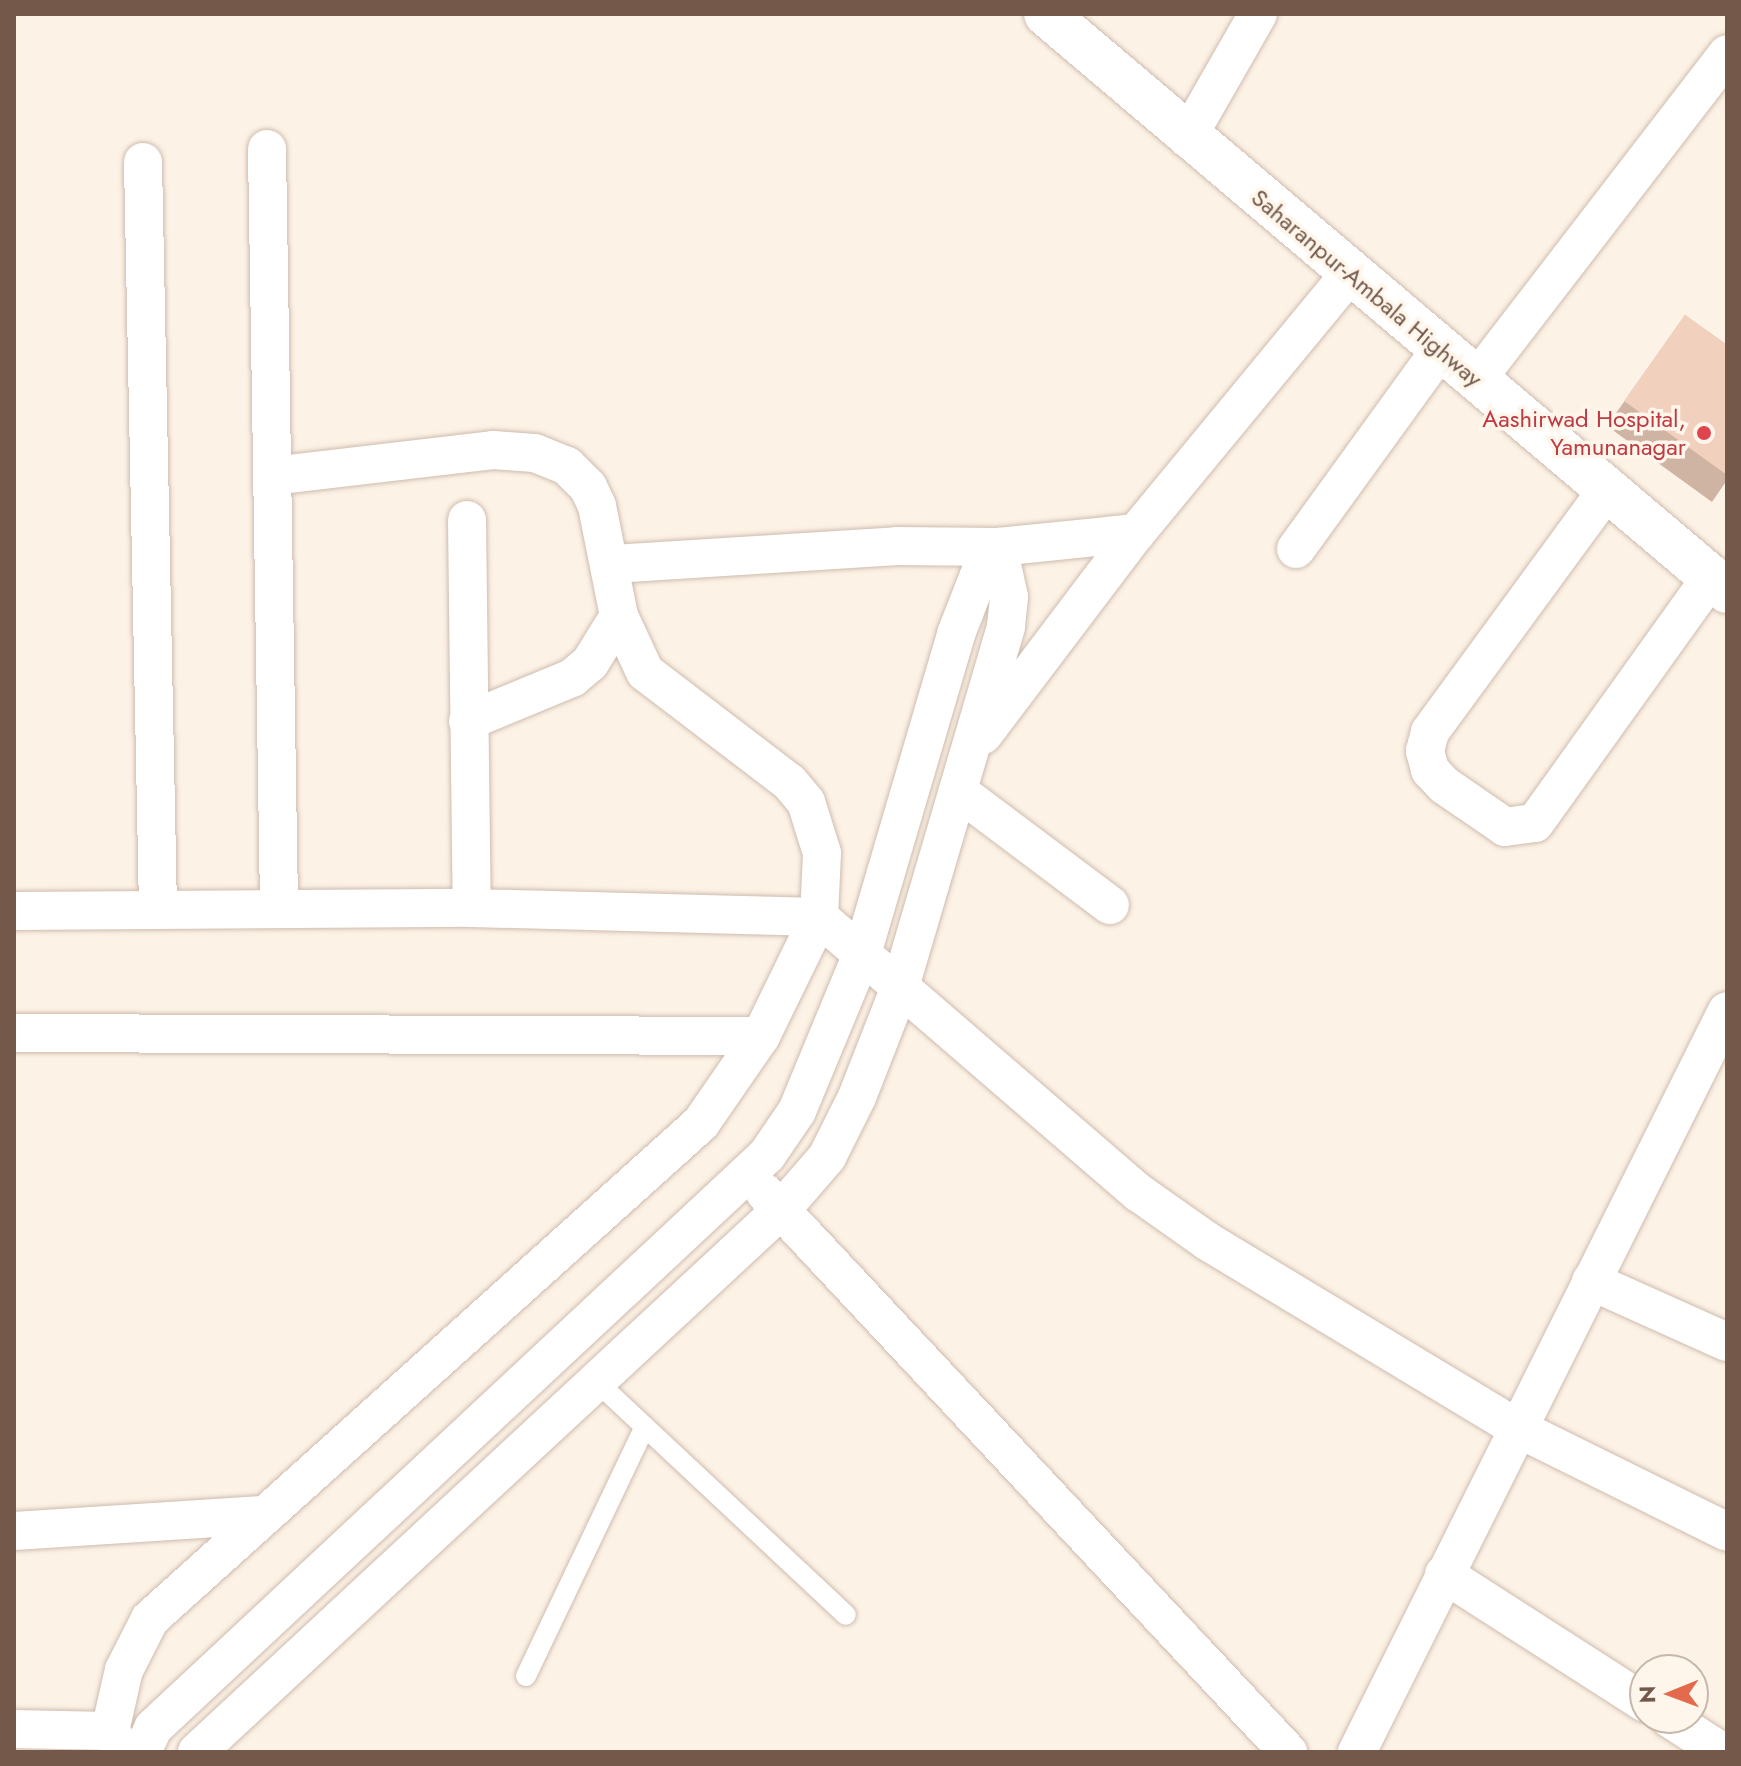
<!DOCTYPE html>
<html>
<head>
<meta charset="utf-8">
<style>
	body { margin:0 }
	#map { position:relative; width:1741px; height:1766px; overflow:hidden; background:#fcf2e5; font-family:Jost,sans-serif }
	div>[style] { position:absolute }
	.roads { filter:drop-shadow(0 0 2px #cfbcae) drop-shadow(0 0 2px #cfbcae) }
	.service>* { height:20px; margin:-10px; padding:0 10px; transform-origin:10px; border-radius:10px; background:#fff }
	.minor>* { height:38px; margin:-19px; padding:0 19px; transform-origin:19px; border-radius:19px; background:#fff }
	.secondary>* { height:44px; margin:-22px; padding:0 22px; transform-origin:22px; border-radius:22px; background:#fff }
	.wall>* { inset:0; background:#cfb3a3 }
	.building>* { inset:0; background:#f1d0bd }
	.dots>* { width:22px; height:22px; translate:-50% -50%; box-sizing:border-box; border:4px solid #fff6eb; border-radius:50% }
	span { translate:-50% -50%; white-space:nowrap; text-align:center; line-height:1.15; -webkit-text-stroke:7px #fff6eb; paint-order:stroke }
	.street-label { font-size:24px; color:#74584a }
	.health-label { font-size:24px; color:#be3a42 }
	.right { translate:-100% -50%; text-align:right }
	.frame { position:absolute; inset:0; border:16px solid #74584a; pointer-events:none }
	.north { position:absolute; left:1629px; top:1654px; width:80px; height:80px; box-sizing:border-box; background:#fff6eb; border:2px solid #c7b7ab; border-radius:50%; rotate:269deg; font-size:22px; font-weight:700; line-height:32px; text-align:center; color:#74584a }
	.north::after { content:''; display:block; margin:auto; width:28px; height:36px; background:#e36a4c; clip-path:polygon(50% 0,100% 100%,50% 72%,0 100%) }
</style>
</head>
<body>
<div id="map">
	<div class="roads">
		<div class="service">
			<i style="left:596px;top:1381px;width:342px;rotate:43.1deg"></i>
			<i style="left:526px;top:1676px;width:276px;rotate:-64.5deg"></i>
		</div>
		<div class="minor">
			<i style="left:1187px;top:138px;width:143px;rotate:-60.2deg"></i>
			<i style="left:267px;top:149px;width:759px;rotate:89.09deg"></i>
			<i style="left:143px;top:162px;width:747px;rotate:88.85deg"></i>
			<i style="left:1477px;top:379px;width:410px;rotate:-52.4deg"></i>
			<i style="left:1607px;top:490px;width:300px;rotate:126.2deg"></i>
			<i style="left:1430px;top:732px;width:20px;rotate:105deg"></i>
			<i style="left:1425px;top:751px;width:20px;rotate:75deg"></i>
			<i style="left:1430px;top:770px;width:21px;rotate:47deg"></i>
			<i style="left:1444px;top:785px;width:74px;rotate:34.5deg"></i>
			<i style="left:1505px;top:827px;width:30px;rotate:-8deg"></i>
			<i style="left:1535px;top:823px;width:302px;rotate:-54.4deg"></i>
			<i style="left:467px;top:520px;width:388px;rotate:89.3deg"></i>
			<i style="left:1296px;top:549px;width:246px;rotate:-54.1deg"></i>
			<i style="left:613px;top:564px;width:285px;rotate:-3.6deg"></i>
			<i style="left:897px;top:546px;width:101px;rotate:0.6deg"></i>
			<i style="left:998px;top:547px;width:139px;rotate:-5.8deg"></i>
			<i style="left:1136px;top:533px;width:337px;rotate:-50.5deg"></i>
			<i style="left:468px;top:721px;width:113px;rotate:-22.5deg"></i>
			<i style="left:572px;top:678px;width:23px;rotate:-40deg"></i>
			<i style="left:590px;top:663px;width:55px;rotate:-58.3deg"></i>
			<i style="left:983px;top:735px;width:253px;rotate:-52.9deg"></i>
			<i style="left:958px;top:791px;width:190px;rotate:36.9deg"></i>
			<i style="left:14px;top:911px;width:458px;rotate:-0.4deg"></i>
			<i style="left:472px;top:908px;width:347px;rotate:1.5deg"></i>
			<i style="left:819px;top:917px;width:423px;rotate:40.8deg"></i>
			<i style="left:1139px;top:1193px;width:83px;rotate:35.2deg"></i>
			<i style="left:1207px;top:1241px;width:362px;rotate:31.1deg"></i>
			<i style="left:1517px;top:1428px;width:234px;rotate:26.3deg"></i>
			<i style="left:14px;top:1033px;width:747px;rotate:0.23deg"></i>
			<i style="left:765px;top:1193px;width:766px;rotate:46.91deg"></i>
			<i style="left:1591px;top:1281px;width:149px;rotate:24.2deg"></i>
			<i style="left:14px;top:1531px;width:249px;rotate:-3.7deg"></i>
			<i style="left:1444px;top:1574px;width:239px;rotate:32.7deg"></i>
			<i style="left:1669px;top:1718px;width:63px;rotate:32.7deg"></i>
			<i style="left:14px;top:1729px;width:96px;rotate:1.2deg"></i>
			<i style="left:110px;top:1731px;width:25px;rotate:56deg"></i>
			<i style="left:110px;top:1731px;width:63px;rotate:-77.1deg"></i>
			<i style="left:124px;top:1670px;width:57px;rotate:-63deg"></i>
			<i style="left:150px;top:1619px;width:741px;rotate:-41.99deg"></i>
			<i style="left:701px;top:1123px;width:106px;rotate:-55.4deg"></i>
			<i style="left:761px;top:1036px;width:132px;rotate:-64deg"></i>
			<i style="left:819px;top:917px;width:64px;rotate:-87.3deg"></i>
			<i style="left:822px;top:853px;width:53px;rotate:-107.4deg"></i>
			<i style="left:806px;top:802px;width:26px;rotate:-130deg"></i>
			<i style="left:789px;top:782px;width:181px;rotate:-142.6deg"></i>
			<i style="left:645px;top:672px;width:62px;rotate:-114.9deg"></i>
			<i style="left:619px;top:616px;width:112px;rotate:-101.3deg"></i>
			<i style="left:597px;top:506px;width:21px;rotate:-115deg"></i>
			<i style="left:588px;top:487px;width:30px;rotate:-135deg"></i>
			<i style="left:567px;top:466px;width:35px;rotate:-158deg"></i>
			<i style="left:534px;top:453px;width:41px;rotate:-175.8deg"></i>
			<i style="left:493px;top:450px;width:222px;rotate:173.3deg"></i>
			<i style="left:142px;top:1752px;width:26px;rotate:-65deg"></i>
			<i style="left:153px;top:1728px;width:840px;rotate:-43.02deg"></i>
			<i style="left:767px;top:1155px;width:53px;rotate:-55.7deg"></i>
			<i style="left:797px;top:1111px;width:170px;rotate:-67.5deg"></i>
			<i style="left:862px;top:954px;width:334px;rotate:-73.6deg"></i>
			<i style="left:956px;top:634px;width:63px;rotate:-68.7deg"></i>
			<i style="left:979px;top:575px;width:34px;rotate:-56deg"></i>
			<i style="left:197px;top:1752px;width:798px;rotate:-42.87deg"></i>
			<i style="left:782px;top:1209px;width:69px;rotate:-49.1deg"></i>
			<i style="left:827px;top:1157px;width:67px;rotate:-63.4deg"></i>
			<i style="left:857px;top:1097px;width:118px;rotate:-68.6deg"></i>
			<i style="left:900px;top:987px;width:376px;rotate:-73.6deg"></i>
			<i style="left:1006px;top:626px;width:29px;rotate:-84deg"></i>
			<i style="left:1009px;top:597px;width:51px;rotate:-102.4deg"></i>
			<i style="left:1357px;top:1752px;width:828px;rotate:-63.47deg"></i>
		</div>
		<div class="secondary">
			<i style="left:1046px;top:14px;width:893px;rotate:40.27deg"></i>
		</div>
	</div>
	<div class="wall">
		<i style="clip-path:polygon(1685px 315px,1727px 345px,1727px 480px,1712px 502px,1607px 426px)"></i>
	</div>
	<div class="building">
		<i style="clip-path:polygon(1685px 315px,1727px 345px,1727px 475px,1624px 401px)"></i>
	</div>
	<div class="dots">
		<i style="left:1704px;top:433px;background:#e0444e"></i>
	</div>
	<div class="street-label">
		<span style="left:1367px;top:288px;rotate:40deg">Saharanpur-Ambala Highway</span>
	</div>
	<div class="health-label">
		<span class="right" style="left:1686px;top:433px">Aashirwad Hospital,<br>Yamunanagar</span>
	</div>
	<div class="frame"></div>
	<div class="north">N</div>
</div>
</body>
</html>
